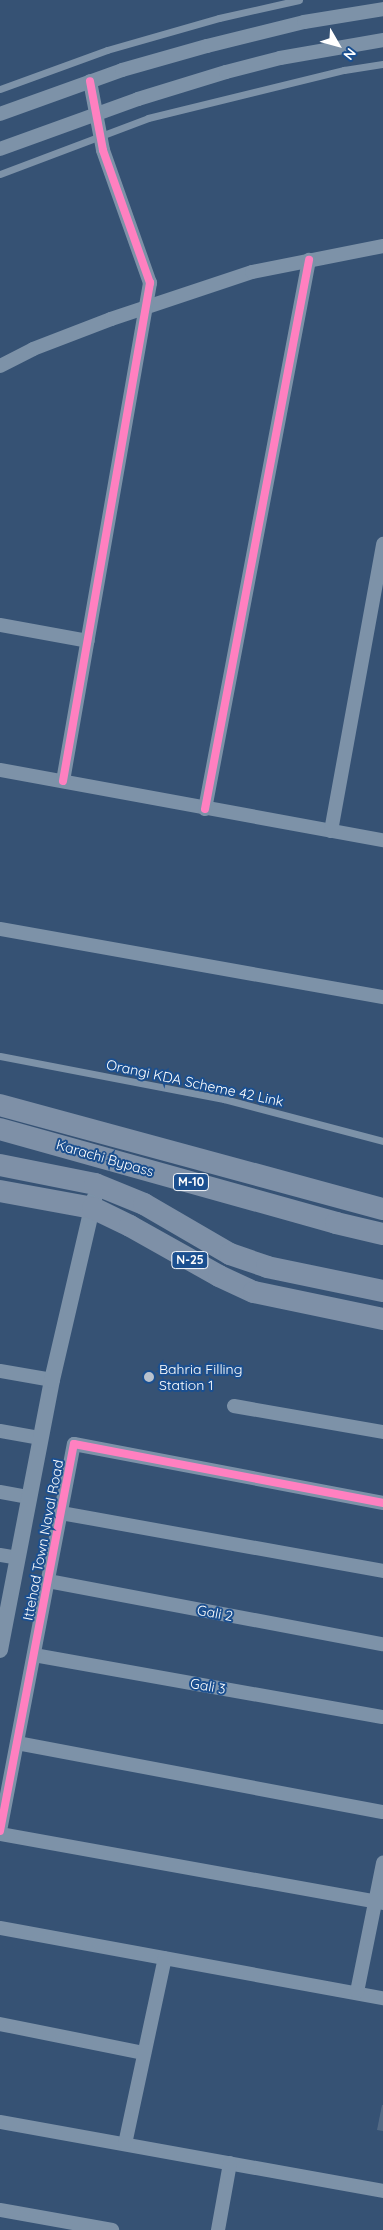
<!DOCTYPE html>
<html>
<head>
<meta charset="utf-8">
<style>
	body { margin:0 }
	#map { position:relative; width:383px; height:2230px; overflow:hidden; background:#365274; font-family:Quicksand,sans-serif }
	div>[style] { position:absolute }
	.building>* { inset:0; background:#526984 }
	.service>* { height:7px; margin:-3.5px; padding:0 3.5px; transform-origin:3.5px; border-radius:3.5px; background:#7d92a8 }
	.minor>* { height:14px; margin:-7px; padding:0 7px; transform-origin:7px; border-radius:7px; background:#7d92a8 }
	.tertiary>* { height:16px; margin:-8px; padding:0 8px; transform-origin:8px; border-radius:8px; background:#7d92a8 }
	.trunk>* { height:22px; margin:-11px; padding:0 11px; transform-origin:11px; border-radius:11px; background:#7e90a7 }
	.cycleway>* { height:8px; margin:-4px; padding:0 4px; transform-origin:4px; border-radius:4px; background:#ff80c0 }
	.dots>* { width:14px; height:14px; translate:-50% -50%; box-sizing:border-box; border:2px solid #1b4f8f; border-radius:50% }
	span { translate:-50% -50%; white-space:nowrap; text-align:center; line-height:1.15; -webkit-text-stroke:4px #1b4f8f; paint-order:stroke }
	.shield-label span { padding:1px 4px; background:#1b4f8f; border:1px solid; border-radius:4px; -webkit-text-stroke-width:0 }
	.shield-label { font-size:12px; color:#fff; font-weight:700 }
	.street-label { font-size:14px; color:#fff }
	.poi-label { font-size:14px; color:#fff }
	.left { translate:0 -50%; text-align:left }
	.north { position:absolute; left:313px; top:20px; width:50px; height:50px; -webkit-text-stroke:4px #1b4f8f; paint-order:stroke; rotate:128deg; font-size:14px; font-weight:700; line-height:20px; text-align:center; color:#fff }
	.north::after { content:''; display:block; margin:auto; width:18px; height:22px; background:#fff; clip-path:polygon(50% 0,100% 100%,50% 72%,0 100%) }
</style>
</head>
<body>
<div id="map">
	<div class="building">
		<i style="clip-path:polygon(382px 2105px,383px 2105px,383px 2131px,377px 2130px)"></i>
	</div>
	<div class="service">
		<i style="left:0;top:89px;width:114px;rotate:-20deg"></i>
		<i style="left:107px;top:50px;width:116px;rotate:-15.9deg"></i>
		<i style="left:219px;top:18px;width:82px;rotate:-12.7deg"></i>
		<i style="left:0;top:174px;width:158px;rotate:-20.7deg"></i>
		<i style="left:148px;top:118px;width:202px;rotate:-13.8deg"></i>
		<i style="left:344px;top:70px;width:39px;rotate:-9deg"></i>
		<i style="left:0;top:1056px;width:228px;rotate:10.9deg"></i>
		<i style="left:224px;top:1099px;width:164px;rotate:14.8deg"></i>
	</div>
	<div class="minor">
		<i style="left:0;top:114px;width:130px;rotate:-19.8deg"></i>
		<i style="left:122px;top:70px;width:88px;rotate:-15.8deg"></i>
		<i style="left:207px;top:46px;width:100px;rotate:-13.9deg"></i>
		<i style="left:304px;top:22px;width:80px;rotate:-9.3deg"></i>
		<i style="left:0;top:149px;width:147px;rotate:-19.9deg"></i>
		<i style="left:138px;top:99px;width:92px;rotate:-17.1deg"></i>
		<i style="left:226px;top:72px;width:56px;rotate:-14.5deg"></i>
		<i style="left:280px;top:58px;width:105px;rotate:-9.9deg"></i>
		<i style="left:0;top:366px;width:37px;rotate:-27deg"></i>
		<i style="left:33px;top:349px;width:84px;rotate:-21deg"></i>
		<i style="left:111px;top:319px;width:149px;rotate:-18.4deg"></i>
		<i style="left:252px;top:272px;width:134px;rotate:-11.2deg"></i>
		<i style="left:0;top:625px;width:89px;rotate:10.3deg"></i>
		<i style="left:0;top:770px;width:389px;rotate:10.4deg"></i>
		<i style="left:63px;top:781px;width:506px;rotate:-80.09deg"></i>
		<i style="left:150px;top:283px;width:141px;rotate:-109.5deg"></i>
		<i style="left:103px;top:150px;width:70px;rotate:-100.7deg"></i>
		<i style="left:205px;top:809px;width:559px;rotate:-79.27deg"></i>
		<i style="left:331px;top:831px;width:292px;rotate:-79.7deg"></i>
		<i style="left:0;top:929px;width:389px;rotate:10.1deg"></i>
		<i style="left:0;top:1371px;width:53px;rotate:9.8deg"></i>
		<i style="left:234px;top:1406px;width:151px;rotate:9.9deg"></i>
		<i style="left:0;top:1431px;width:41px;rotate:9.9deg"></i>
		<i style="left:0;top:1492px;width:29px;rotate:10deg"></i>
		<i style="left:61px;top:1513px;width:327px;rotate:10.2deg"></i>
		<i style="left:0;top:1555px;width:18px;rotate:9deg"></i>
		<i style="left:48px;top:1581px;width:341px;rotate:10.7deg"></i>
		<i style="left:34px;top:1655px;width:354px;rotate:10.1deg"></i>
		<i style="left:17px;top:1743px;width:372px;rotate:10.7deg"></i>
		<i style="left:0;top:1831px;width:394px;rotate:-79.2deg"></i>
		<i style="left:74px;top:1444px;width:315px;rotate:10.8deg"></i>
		<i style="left:0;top:1834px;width:389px;rotate:10.2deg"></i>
		<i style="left:0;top:1928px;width:389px;rotate:10.4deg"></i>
		<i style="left:357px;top:1992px;width:132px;rotate:-78.6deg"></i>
		<i style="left:0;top:2024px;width:147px;rotate:11.4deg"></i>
		<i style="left:0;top:2122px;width:389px;rotate:10.2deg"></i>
		<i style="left:125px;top:2144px;width:190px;rotate:-77.9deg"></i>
		<i style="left:0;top:2210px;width:114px;rotate:10.1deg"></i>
		<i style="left:218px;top:2230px;width:68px;rotate:-79.8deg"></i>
	</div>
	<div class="tertiary">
		<i style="left:0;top:1650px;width:275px;rotate:-79.1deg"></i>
		<i style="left:52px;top:1380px;width:186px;rotate:-76.9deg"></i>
	</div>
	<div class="trunk">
		<i style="left:0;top:1105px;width:397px;rotate:15.2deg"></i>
		<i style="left:0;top:1129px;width:349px;rotate:15.6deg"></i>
		<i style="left:336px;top:1223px;width:48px;rotate:13.2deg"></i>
		<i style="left:0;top:1165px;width:97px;rotate:11.3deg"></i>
		<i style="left:95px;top:1184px;width:53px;rotate:22.2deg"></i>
		<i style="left:144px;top:1204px;width:99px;rotate:30.2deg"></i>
		<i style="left:230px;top:1254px;width:39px;rotate:19deg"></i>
		<i style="left:267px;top:1267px;width:118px;rotate:11.7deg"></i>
		<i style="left:0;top:1191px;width:95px;rotate:10.4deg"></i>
		<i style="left:93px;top:1208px;width:41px;rotate:25.9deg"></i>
		<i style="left:130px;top:1226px;width:102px;rotate:29.3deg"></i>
		<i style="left:219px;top:1276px;width:38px;rotate:25deg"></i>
		<i style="left:254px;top:1292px;width:132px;rotate:11.8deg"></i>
	</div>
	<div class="cycleway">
		<i style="left:63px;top:781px;width:506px;rotate:-80.09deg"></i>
		<i style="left:150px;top:283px;width:141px;rotate:-109.5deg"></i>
		<i style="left:103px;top:150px;width:70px;rotate:-100.7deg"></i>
		<i style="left:205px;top:809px;width:559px;rotate:-79.27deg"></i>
		<i style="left:0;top:1831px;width:394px;rotate:-79.2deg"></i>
		<i style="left:74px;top:1444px;width:315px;rotate:10.8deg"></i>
	</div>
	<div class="dots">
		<i style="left:149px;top:1377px;background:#b9c2ce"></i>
	</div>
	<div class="shield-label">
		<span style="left:191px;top:1182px">M-10</span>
		<span style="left:190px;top:1260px">N-25</span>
	</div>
	<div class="street-label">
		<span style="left:195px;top:1083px;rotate:12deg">Orangi KDA Scheme 42 Link</span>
		<span style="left:105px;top:1158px;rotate:16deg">Karachi Bypass</span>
		<span style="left:43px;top:1540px;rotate:-79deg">Ittehad Town Naval Road</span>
		<span style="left:215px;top:1613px;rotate:11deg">Gali 2</span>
		<span style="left:208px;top:1686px;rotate:10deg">Gali 3</span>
	</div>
	<div class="poi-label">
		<span class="left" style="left:159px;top:1377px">Bahria Filling<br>Station 1</span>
	</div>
	<div class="north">N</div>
</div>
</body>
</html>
